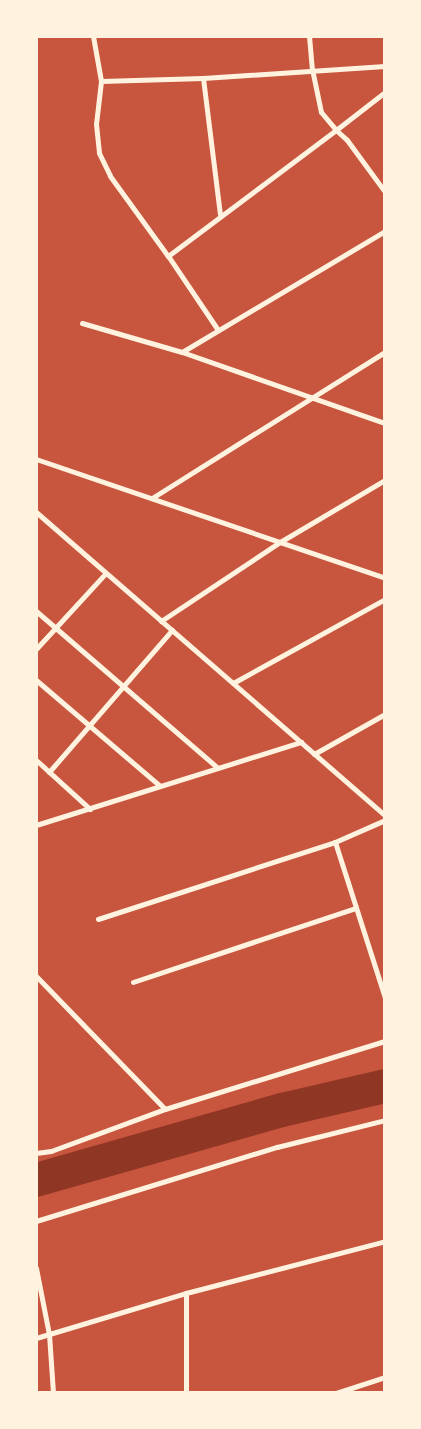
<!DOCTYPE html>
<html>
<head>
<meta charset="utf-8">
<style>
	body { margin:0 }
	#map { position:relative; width:421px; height:1429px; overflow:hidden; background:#c8553d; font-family:"Crimson Pro",serif }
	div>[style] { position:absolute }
	.river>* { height:34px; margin:-17px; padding:0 17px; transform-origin:17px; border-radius:17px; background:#8f3625 }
	.minor>* { height:5px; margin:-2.5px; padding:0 2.5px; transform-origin:2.5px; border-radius:2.5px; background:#fff3e0 }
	span { translate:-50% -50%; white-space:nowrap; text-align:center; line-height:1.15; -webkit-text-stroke:5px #fff3e0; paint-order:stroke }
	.frame { position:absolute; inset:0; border:38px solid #fff3e0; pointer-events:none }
</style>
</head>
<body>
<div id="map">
	<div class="river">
		<i style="left:36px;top:1180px;width:256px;rotate:-15.9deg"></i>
		<i style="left:282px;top:1110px;width:106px;rotate:-13.1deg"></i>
	</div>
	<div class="minor">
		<i style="left:93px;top:36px;width:46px;rotate:79.9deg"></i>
		<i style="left:101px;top:81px;width:102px;rotate:-1.7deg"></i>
		<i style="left:203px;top:78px;width:137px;rotate:82.9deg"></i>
		<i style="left:309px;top:36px;width:33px;rotate:85deg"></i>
		<i style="left:312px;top:69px;width:44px;rotate:78.2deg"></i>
		<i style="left:321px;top:112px;width:23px;rotate:50deg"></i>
		<i style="left:336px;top:130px;width:62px;rotate:-37.8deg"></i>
		<i style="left:203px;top:78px;width:182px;rotate:-3.8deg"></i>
		<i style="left:101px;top:81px;width:43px;rotate:96.6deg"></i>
		<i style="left:96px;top:124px;width:29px;rotate:84deg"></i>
		<i style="left:99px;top:153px;width:25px;rotate:64deg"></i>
		<i style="left:110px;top:176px;width:99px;rotate:54.1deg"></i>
		<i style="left:82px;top:323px;width:104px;rotate:16.2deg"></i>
		<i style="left:182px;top:352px;width:236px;rotate:-30.8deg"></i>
		<i style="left:218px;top:330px;width:89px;rotate:-124deg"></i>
		<i style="left:168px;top:256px;width:210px;rotate:-36.9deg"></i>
		<i style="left:336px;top:130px;width:15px;rotate:42deg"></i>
		<i style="left:347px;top:140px;width:64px;rotate:53.8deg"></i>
		<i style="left:182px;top:352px;width:215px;rotate:19.3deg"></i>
		<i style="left:36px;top:459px;width:369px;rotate:18.8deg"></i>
		<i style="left:152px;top:498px;width:275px;rotate:-32.1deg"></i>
		<i style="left:36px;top:512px;width:462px;rotate:41deg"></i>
		<i style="left:36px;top:611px;width:240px;rotate:40.8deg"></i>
		<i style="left:161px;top:621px;width:143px;rotate:-33.6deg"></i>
		<i style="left:280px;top:542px;width:122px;rotate:-30.6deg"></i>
		<i style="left:36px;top:649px;width:103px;rotate:-47.4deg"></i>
		<i style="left:36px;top:680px;width:163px;rotate:40.5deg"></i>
		<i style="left:233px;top:683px;width:174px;rotate:-28.9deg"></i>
		<i style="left:314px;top:754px;width:81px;rotate:-29.4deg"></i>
		<i style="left:36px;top:760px;width:73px;rotate:42.2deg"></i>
		<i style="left:49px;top:772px;width:188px;rotate:-49.1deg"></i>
		<i style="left:36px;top:825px;width:278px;rotate:-17.4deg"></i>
		<i style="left:335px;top:842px;width:164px;rotate:72.2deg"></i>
		<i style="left:98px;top:919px;width:249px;rotate:-18deg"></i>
		<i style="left:335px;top:842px;width:55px;rotate:-23.7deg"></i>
		<i style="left:36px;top:976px;width:185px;rotate:45.9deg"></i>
		<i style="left:133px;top:982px;width:235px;rotate:-18.4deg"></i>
		<i style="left:36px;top:1153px;width:15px;rotate:-8deg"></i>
		<i style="left:51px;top:1151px;width:121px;rotate:-20.2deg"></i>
		<i style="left:165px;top:1109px;width:230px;rotate:-17.2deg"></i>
		<i style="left:36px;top:1221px;width:252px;rotate:-17.1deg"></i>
		<i style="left:277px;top:1147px;width:111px;rotate:-14deg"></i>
		<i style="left:36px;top:1268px;width:67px;rotate:78.9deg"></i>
		<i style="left:49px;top:1334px;width:59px;rotate:86.1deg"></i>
		<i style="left:186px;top:1293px;width:100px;rotate:90deg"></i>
		<i style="left:36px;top:1338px;width:157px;rotate:-16.7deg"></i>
		<i style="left:186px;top:1293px;width:206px;rotate:-14.6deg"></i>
		<i style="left:336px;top:1393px;width:52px;rotate:-18.1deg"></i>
	</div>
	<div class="frame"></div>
</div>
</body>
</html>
